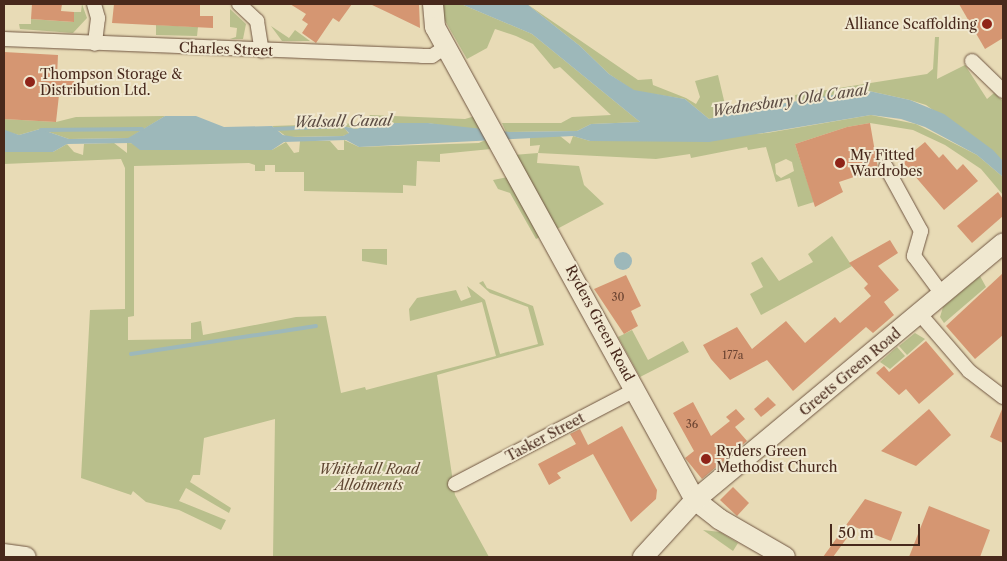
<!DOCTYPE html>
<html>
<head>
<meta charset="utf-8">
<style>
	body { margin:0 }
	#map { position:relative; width:1007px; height:561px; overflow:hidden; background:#e8dbb6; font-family:"Libre Caslon Text",serif }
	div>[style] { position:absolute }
	.green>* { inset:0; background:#b9bf8c }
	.water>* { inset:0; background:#9db8ba }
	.round { border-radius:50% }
	.stream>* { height:4px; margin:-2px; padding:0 2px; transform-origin:2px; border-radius:2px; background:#9db8ba }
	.building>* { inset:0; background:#d59672 }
	.roads { filter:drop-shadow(0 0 1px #705642) drop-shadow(0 0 1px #705642) }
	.street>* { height:14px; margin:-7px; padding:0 7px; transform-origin:7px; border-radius:7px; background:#f0e8d0 }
	.secondary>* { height:20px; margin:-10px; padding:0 10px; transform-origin:10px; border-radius:10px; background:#f0e8d0 }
	.dots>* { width:14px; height:14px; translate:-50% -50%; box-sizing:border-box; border:2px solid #f0e8d0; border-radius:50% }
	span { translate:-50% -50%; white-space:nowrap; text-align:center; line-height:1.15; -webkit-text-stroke:4px #f0e8d0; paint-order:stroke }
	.number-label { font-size:11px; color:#6b4432 }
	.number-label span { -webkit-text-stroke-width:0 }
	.poi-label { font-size:14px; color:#48291c }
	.right { translate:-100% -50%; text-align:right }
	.left { translate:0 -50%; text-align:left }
	.street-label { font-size:14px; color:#48291c }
	.park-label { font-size:14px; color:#5f4732; font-style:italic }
	.water-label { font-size:15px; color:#5d4d44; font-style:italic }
	.frame { position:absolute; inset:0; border:5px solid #48291c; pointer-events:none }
	.scale { position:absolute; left:830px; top:524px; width:90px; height:22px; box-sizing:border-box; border:2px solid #48291c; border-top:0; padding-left:6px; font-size:15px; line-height:18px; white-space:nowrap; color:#48291c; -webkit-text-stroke:4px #f0e8d0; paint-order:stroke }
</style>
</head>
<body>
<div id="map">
	<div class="green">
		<i style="clip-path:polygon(82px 4px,87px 18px,73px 33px,20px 29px,19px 24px,31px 24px,31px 19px,73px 22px,74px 12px,81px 12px)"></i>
		<i style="clip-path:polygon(442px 4px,461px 4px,532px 34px,640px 122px,591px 124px,577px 131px,506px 132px,502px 123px,561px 123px,572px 117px,611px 115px,560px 67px,554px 69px,533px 44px,516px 36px,495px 29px,487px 48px,467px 59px,444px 19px)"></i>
		<i style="clip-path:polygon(527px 4px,638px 80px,652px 79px,653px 85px,686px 98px,696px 104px,700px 97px,695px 81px,718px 75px,727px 113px,709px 119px,685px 99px,634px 91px,609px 74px,580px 46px)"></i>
		<i style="clip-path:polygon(230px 9px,246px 24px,243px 39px,230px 39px,236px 37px,237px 28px,230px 27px)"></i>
		<i style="clip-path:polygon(156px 25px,198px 27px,197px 36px,156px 35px)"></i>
		<i style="clip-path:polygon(271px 26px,289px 38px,295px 30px,310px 41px,282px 41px)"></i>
		<i style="clip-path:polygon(935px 37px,939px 37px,937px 79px,965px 65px,987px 99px,994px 93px,1003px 101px,1003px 161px,926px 105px,910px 100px,869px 91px,796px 103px,795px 95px,927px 74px,933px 69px)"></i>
		<i style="clip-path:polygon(370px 115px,465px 119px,475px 116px,483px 132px,428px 123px,375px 123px,356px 129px,343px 126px,349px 134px,343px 136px,287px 137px,272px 126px,364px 123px)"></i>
		<i style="clip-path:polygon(evenodd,871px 115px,916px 124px,977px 155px,1003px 177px,1003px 195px,981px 169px,945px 145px,913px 130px,870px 123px,847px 127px,795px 144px,814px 202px,798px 207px,790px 178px,776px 182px,766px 147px,748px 150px,747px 147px,691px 158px,690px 154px,656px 159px,538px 153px,537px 163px,579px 166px,584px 185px,604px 204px,557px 229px,513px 155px,538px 153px,540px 145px,530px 146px,530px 136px,560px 136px,570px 144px,573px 136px,590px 141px,636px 141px,767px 133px,871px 115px,786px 159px,792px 162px,794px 171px,781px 178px,776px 174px,775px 164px,786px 159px)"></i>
		<i style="clip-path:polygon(165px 116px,129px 138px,69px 139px,40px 129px,19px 135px,4px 131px,4px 119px,56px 122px,76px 117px)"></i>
		<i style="clip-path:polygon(487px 139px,491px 149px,440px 154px,440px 162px,417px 161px,416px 186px,403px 185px,403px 193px,304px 191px,304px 172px,275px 172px,275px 165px,265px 165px,265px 171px,255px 171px,255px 165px,249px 163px,134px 166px,134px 316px,128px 317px,128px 340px,191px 339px,191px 323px,201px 321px,203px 335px,296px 317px,326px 316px,341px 393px,365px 387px,366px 390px,496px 356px,482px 302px,410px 321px,409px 309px,417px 298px,456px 290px,461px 301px,471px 297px,467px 286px,485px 300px,500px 354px,538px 344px,528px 307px,490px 293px,479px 283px,483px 281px,487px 288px,533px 306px,544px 345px,437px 375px,455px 495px,489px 557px,273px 557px,275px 419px,204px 438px,200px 475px,193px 475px,190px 482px,231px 508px,229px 513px,186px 488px,179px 501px,226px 520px,221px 530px,179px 510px,146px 502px,133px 491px,131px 495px,81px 478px,90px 310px,125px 309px,125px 168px,121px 159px,4px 164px,4px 152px,53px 152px,67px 144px,74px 152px,83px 155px,84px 144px,114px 143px,127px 153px,127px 143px,272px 150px,286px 142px,294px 153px,299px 152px,300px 141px,330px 141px,338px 150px,344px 150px,344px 140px,359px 147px,479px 143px)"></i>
		<i style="clip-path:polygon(508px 177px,540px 237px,536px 239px,510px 193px,498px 189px,493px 180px)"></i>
		<i style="clip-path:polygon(832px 236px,852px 266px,761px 315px,750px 294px,763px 287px,751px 263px,762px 257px,779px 281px,813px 262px,808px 254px)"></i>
		<i style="clip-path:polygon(362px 249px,387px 249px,387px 265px,362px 261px)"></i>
		<i style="clip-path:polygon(980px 276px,986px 287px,944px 323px,940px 317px,943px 307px)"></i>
		<i style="clip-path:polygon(632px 330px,648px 360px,683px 341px,689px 352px,640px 377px,618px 337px)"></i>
		<i style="clip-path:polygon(915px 333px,925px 339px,907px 355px,899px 346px)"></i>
		<i style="clip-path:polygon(897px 347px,905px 356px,890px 369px,880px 362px)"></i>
		<i style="clip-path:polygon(703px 530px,720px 532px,738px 543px,733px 551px)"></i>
	</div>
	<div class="water">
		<i style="clip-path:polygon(461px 4px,527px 4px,580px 46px,609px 74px,634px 90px,685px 99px,709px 119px,727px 113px,851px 92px,869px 91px,910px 100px,944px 114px,993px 150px,1003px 161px,1003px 177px,977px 155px,925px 127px,901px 119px,871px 115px,709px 142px,590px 141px,573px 136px,359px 147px,346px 140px,284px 142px,272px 150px,140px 150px,131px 143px,67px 144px,53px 152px,4px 152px,5px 130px,19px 135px,40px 129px,69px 139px,128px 138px,165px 116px,196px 116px,224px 127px,272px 126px,283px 135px,295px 137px,343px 136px,349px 133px,342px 126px,356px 129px,375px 123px,428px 123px,510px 132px,577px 131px,591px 124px,640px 122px,532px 34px)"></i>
		<i class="round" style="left:614px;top:252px;width:18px;height:18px"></i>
	</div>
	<div class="stream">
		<i style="left:275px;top:129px;width:67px;rotate:-2.6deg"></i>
		<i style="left:41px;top:130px;width:101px;rotate:-0.6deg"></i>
		<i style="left:131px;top:354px;width:187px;rotate:-8.6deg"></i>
	</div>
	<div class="building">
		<i style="clip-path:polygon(32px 4px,62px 4px,61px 11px,74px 12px,74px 22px,31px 19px)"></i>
		<i style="clip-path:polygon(114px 4px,200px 4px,200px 16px,213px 16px,213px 28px,112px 23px)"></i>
		<i style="clip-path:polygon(290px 4px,352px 4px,339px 22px,333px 18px,316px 43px,302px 33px,308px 24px,302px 20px,306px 14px)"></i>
		<i style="clip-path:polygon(370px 4px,419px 4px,420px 28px,389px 13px)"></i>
		<i style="clip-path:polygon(959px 4px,1003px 4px,1003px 38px,985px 49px)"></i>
		<i style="clip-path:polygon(4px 52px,58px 55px,57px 77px,74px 77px,74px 95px,59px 95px,56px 122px,4px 119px)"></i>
		<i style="clip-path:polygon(870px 123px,878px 169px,839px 182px,843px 192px,815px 207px,795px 144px,847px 127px)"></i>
		<i style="clip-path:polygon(925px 142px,939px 158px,943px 154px,957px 170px,963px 164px,978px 181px,944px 210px,902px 161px)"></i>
		<i style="clip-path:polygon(998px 192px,1003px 199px,1003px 216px,972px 243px,957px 226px)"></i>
		<i style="clip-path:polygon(890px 240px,898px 253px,878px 266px,899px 290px,884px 302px,894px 315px,873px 333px,866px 327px,793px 391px,767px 360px,730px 380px,711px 359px,703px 345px,737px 327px,752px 349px,786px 321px,805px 343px,835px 317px,840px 323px,871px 296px,864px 288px,868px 284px,849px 263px)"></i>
		<i style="clip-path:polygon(1003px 273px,1003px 335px,975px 359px,946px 326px)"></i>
		<i style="clip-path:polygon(626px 275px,641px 306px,631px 311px,638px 326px,624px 334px,594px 289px)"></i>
		<i style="clip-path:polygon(926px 341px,954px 374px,919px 404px,906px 389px,899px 395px,876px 373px,884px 366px,889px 372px)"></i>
		<i style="clip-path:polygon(768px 397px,776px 405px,761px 417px,754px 409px)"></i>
		<i style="clip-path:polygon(693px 402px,711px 436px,730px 421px,726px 417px,736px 409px,745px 419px,735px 427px,747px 441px,702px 479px,685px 458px,694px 451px,673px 413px)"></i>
		<i style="clip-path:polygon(1003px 407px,1003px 443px,990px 437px)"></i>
		<i style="clip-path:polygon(929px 409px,951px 435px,916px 466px,881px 451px)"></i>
		<i style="clip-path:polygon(622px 426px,657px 490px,656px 499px,631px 522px,593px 454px,557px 473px,561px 478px,549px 485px,538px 464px,576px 444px,570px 434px,580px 429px,588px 445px)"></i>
		<i style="clip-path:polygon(733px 487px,749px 503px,737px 516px,720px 500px)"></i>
		<i style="clip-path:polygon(865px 499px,902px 512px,891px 541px,855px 527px,833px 557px,823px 557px)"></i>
		<i style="clip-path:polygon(929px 506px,990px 530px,980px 557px,909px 557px)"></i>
	</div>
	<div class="roads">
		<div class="street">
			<i style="left:94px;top:4px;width:15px;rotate:74deg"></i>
			<i style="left:98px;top:18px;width:26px;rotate:97deg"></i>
			<i style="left:239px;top:4px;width:25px;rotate:43deg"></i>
			<i style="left:257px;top:21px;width:30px;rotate:81deg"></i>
			<i style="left:4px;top:39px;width:418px;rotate:2.3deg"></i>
			<i style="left:422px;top:56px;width:10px"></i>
			<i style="left:432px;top:56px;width:17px;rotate:-33deg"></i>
			<i style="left:972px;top:61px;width:43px;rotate:44.1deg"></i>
			<i style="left:886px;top:167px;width:73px;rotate:61.3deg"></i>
			<i style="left:921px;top:231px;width:26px;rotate:106deg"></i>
			<i style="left:914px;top:256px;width:47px;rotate:53.6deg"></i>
			<i style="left:919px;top:313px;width:77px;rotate:49.2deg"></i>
			<i style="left:969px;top:371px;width:43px;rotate:37.4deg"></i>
			<i style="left:455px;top:484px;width:203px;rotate:-27.6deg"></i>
		</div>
		<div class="secondary">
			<i style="left:433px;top:4px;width:23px;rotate:85deg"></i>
			<i style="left:435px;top:27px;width:540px;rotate:61.2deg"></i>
			<i style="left:695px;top:500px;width:31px;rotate:38deg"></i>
			<i style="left:719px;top:519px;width:76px;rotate:29.9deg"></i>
			<i style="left:4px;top:554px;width:22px;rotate:8deg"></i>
			<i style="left:643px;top:557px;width:77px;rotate:-47.6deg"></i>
			<i style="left:695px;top:500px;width:401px;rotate:-39.8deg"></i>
		</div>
	</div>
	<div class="dots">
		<i style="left:987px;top:24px;background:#8f2418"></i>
		<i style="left:30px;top:82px;background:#8f2418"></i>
		<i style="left:840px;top:163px;background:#8f2418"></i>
		<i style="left:706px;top:459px;background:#8f2418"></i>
	</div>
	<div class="number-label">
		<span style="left:618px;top:297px">30</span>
		<span style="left:733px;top:355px">177a</span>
		<span style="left:692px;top:424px">36</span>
	</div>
	<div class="poi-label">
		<span class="right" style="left:977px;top:24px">Alliance Scaffolding</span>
		<span class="left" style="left:40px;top:82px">Thompson Storage &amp;<br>Distribution Ltd.</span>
		<span class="left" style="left:850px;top:163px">My Fitted<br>Wardrobes</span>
		<span class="left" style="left:716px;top:459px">Ryders Green<br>Methodist Church</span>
	</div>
	<div class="street-label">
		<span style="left:226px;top:49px;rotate:2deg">Charles Street</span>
		<span style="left:600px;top:323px;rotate:62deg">Ryders Green Road</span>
		<span style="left:850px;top:372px;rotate:-40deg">Greets Green Road</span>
		<span style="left:545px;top:437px;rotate:-28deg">Tasker Street</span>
	</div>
	<div class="park-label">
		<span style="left:369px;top:477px">Whitehall Road<br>Allotments</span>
	</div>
	<div class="water-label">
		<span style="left:790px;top:100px;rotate:-8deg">Wednesbury Old Canal</span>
		<span style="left:343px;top:121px;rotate:-1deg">Walsall Canal</span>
	</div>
	<div class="frame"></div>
	<div class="scale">50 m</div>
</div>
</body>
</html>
